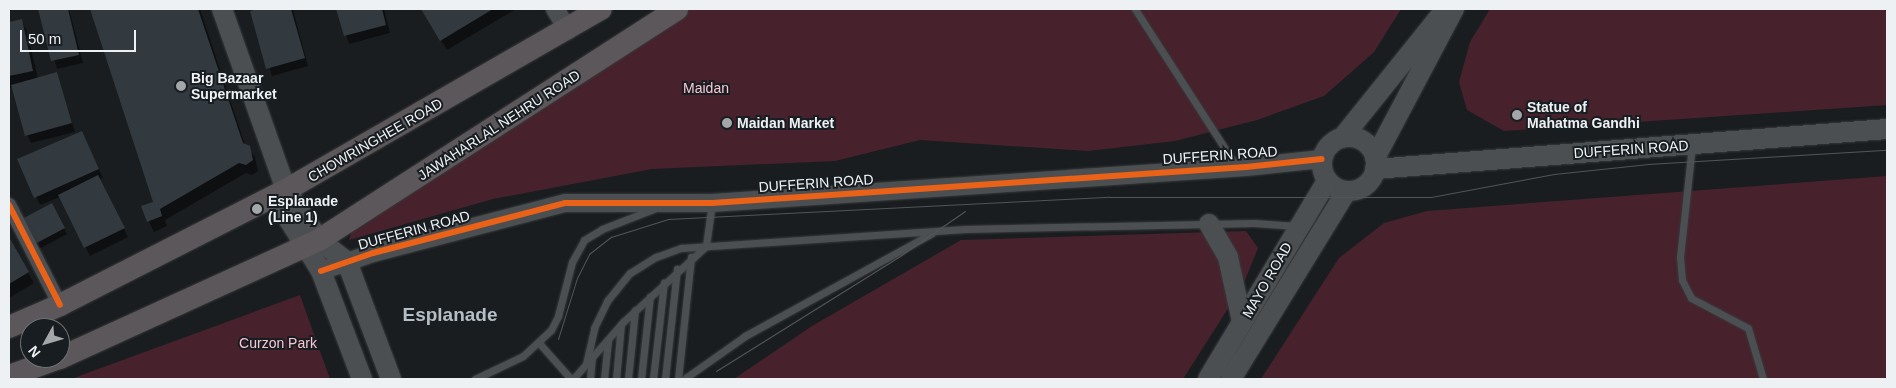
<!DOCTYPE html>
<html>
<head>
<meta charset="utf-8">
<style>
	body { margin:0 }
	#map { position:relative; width:1896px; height:388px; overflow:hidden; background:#1a1d1f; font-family:Helvetica,sans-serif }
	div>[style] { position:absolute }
	.green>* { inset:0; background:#47222d }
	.shadow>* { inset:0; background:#0007 }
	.building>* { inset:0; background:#323a3f }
	.roads { filter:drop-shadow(0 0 1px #37393b) drop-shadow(0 0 1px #37393b) }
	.service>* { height:7px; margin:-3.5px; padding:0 3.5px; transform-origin:3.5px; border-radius:3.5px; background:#4c4f51 }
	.minor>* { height:14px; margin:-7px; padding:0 7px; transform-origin:7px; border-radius:7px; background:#4c4f51 }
	.tertiary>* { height:18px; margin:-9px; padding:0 9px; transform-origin:9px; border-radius:9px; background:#4c4f51 }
	.secondary>* { height:20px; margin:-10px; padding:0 10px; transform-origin:10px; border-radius:10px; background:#4c4f51 }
	.secondary>.ring { margin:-10px; padding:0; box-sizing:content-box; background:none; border:20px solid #4c4f51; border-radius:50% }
	.primary>* { height:22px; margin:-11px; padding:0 11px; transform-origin:11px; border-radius:11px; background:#5c575a }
	.tram>* { height:1px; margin:-0.5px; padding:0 0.5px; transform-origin:0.5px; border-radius:0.5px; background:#525456 }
	.cycleway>* { height:6px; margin:-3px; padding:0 3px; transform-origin:3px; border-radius:3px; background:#ea6118 }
	.dots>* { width:14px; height:14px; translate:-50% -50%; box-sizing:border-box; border:2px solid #181d21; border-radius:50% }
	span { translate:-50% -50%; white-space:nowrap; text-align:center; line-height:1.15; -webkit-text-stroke:4px #181d21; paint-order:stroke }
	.poi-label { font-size:14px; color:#edf1f4; font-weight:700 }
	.left { translate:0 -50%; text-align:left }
	.park-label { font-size:14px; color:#fac6d2 }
	.street-label { font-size:14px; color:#edf1f4 }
	.district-label { font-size:19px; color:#b7bfc4; font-weight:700 }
	.frame { position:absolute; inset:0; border:10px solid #edf1f4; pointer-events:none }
	.north { position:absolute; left:20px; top:318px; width:50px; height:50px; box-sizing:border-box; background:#181d21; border:1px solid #6d7275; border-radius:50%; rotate:231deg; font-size:14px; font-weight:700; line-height:20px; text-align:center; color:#edf1f4 }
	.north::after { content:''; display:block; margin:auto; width:18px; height:22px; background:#a3a7a9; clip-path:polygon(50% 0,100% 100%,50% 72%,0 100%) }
	.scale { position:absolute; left:20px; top:30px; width:116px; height:22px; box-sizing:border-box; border:2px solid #edf1f4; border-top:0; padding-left:6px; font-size:15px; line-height:18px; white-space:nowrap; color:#edf1f4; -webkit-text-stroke:4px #181d21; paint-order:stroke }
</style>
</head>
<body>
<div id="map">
	<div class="green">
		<i style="clip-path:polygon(683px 9px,1401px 9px,1374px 52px,1324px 96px,1257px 120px,1175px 141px,1088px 151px,920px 140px,835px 161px,652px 169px,493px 199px,349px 240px,361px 203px)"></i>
		<i style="clip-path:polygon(1490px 9px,1887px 9px,1887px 105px,1504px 131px,1467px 110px,1459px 82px,1470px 42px)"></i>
		<i style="clip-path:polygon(1887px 176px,1887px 379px,1261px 379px,1339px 258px,1384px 223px,1427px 211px)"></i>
		<i style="clip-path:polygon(1246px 231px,1258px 248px,1243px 285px,1183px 379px,734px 379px,812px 326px,961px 240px)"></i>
		<i style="clip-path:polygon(300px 295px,330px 379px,71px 379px)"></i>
	</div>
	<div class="shadow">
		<i style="clip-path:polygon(69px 9px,83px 63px,57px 69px,40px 10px)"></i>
		<i style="clip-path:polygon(91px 9px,200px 9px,245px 145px,255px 157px,258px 171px,252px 175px,246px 173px,165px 220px,167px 226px,154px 232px,142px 207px,155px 203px)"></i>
		<i style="clip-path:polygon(263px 9px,296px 9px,293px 10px,308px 66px,272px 76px,252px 12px)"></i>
		<i style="clip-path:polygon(338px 9px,384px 9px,390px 33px,349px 44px)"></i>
		<i style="clip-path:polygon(422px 9px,516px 9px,447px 50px)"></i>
		<i style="clip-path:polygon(21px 20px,27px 31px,38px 79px,57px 73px,75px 132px,31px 143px,27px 135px,13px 87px,9px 88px,9px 23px)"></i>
		<i style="clip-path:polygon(82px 132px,103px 178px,99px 179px,128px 237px,90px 256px,60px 197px,40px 205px,19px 160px)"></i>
		<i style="clip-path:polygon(51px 205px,67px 234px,39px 249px,23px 220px)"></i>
		<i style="clip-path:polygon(9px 239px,34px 283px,9px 298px)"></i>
	</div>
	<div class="building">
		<i style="clip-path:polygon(38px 9px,68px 9px,79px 55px,51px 61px)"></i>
		<i style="clip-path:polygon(90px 9px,198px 9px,243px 143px,250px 146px,253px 160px,246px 165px,239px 163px,160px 209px,162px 216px,147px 222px,141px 206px,153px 202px)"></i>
		<i style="clip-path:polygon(258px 9px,291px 9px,305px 58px,266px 69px,250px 11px)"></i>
		<i style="clip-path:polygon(336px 9px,382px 9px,386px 25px,344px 36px)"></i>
		<i style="clip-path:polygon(421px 9px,493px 9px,440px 41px)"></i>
		<i style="clip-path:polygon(22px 19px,33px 71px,9px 76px,9px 22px)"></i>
		<i style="clip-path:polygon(57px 72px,72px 123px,25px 136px,11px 85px)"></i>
		<i style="clip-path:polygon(82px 131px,99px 169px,34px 198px,17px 159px)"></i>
		<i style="clip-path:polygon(98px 175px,125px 228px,84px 248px,58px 195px)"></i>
		<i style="clip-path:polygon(52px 203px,65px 228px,35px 244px,22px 219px)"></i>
		<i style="clip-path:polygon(9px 237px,29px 272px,9px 284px)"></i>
	</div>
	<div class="roads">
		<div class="service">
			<i style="left:1135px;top:9px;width:187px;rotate:57.2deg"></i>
			<i style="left:1692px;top:145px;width:113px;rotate:96.1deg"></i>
			<i style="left:1680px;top:257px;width:23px;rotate:85deg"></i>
			<i style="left:1682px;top:280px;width:20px;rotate:63deg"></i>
			<i style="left:1691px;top:298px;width:64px;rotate:27.8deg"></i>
			<i style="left:1748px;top:328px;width:53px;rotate:73.6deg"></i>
			<i style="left:539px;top:343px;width:48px;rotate:48.4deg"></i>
			<i style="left:586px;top:364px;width:37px;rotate:-77deg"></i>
			<i style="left:594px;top:328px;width:30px;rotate:-64deg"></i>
			<i style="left:607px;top:301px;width:36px;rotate:-51deg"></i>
			<i style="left:630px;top:273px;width:31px;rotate:-32deg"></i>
			<i style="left:656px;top:257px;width:27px;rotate:-20deg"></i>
			<i style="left:681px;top:248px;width:285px;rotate:-3.8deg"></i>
			<i style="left:965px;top:229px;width:289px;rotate:-1.2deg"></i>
			<i style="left:1254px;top:223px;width:43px;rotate:4deg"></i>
			<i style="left:475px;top:379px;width:53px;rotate:-25.6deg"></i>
			<i style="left:523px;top:356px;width:38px;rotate:-43deg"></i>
			<i style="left:551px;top:330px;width:16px;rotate:-63deg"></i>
			<i style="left:558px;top:316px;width:56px;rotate:-75.5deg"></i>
			<i style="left:572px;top:262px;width:25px;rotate:-61deg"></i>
			<i style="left:584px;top:240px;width:21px;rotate:-31deg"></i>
			<i style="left:602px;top:229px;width:58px;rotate:-21.3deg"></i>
			<i style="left:573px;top:379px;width:77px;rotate:-48.7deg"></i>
			<i style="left:624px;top:321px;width:111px;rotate:-42.4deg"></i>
			<i style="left:706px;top:246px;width:43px;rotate:-82.1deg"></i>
			<i style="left:590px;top:379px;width:23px;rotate:-85deg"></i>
			<i style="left:604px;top:379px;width:39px;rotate:-84deg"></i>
			<i style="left:616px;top:379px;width:55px;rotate:-84.8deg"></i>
			<i style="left:628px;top:379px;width:69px;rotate:-84.2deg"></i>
			<i style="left:641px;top:379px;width:83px;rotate:-83.8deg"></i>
			<i style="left:653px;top:379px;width:97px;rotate:-83.5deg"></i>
			<i style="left:665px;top:379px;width:111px;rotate:-83.8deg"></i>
			<i style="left:678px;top:379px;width:123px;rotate:-83.9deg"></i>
			<i style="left:684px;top:379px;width:75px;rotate:-35.2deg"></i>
			<i style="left:745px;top:336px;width:213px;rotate:-28.8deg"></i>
		</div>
		<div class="minor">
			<i style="left:9px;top:205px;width:112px;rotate:63deg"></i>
		</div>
		<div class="tertiary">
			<i style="left:555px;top:9px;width:25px;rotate:58deg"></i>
			<i style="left:321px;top:271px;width:55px;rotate:-19.1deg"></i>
			<i style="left:373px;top:253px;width:198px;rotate:-14.6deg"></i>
			<i style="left:565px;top:203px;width:147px"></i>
			<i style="left:712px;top:203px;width:535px;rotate:-3.86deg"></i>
			<i style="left:1246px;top:167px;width:76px;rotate:-6deg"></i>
		</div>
		<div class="secondary">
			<i style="left:222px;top:9px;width:192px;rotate:70.5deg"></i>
			<i style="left:286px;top:190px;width:60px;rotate:56.6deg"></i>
			<i style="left:319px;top:240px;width:36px;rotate:38deg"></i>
			<i style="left:347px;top:262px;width:125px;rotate:69.4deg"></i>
			<i class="ring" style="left:1322px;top:137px;width:34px;height:34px"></i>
			<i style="left:1342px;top:138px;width:158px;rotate:-51.2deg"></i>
			<i style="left:1375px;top:158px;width:169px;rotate:-62.1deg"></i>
			<i style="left:1375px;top:169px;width:514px;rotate:-4.47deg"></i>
			<i style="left:274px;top:196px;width:89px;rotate:57.9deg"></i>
			<i style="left:321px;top:271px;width:116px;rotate:69.2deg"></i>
			<i style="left:1209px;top:224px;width:38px;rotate:60deg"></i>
			<i style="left:1228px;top:257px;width:66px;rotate:77.8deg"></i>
			<i style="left:1208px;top:379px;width:231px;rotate:-59deg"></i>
			<i style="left:1231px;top:379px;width:220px;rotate:-58.4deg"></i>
		</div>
		<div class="primary">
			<i style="left:9px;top:327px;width:56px;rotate:-23.3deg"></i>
			<i style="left:60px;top:305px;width:254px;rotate:-27deg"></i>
			<i style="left:286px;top:190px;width:363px;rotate:-29.9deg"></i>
			<i style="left:60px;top:358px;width:285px;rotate:-24.5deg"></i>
			<i style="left:319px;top:240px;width:426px;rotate:-32.8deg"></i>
			<i style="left:9px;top:376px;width:53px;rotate:-19.8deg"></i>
		</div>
	</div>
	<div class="tram">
		<i style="left:558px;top:339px;width:64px;rotate:-72.7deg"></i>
		<i style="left:577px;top:278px;width:27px;rotate:-63deg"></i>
		<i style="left:589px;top:254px;width:28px;rotate:-38deg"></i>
		<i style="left:611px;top:237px;width:60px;rotate:-17.5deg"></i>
		<i style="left:668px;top:219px;width:442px;rotate:-2.9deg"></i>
		<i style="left:1109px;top:197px;width:322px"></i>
		<i style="left:1431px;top:197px;width:125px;rotate:-10.6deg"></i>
		<i style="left:1554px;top:174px;width:95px;rotate:-6.1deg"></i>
		<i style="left:1648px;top:164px;width:239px;rotate:-3.4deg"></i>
		<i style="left:716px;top:371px;width:217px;rotate:-32deg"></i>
		<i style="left:900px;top:256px;width:79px;rotate:-34.7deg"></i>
	</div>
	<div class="cycleway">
		<i style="left:9px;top:205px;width:112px;rotate:63deg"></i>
		<i style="left:321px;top:271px;width:55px;rotate:-19.1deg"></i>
		<i style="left:373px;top:253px;width:198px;rotate:-14.6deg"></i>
		<i style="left:565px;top:203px;width:147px"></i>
		<i style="left:712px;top:203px;width:535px;rotate:-3.86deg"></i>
		<i style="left:1246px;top:167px;width:76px;rotate:-6deg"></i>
	</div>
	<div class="dots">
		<i style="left:181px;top:86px;background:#a3a7a9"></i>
		<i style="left:1517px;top:115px;background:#a3a7a9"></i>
		<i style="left:727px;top:123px;background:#a3a7a9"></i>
		<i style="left:257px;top:209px;background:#a3a7a9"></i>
	</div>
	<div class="poi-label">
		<span class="left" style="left:191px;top:86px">Big Bazaar<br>Supermarket</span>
		<span class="left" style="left:1527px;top:115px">Statue of<br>Mahatma Gandhi</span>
		<span class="left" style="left:737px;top:123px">Maidan Market</span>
		<span class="left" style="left:268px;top:209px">Esplanade<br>(Line 1)</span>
	</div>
	<div class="park-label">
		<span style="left:706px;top:88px">Maidan</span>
		<span style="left:278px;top:343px">Curzon Park</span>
	</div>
	<div class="street-label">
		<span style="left:499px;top:125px;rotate:-33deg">JAWAHARLAL NEHRU ROAD</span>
		<span style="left:375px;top:140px;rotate:-30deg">CHOWRINGHEE ROAD</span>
		<span style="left:1631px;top:149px;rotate:-4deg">DUFFERIN ROAD</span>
		<span style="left:1220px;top:155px;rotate:-4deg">DUFFERIN ROAD</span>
		<span style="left:816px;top:183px;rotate:-4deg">DUFFERIN ROAD</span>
		<span style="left:414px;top:230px;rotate:-15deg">DUFFERIN ROAD</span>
		<span style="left:1267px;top:280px;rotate:-60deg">MAYO ROAD</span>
	</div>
	<div class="district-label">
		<span style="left:450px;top:315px">Esplanade</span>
	</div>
	<div class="frame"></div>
	<div class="north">N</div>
	<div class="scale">50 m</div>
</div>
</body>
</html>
